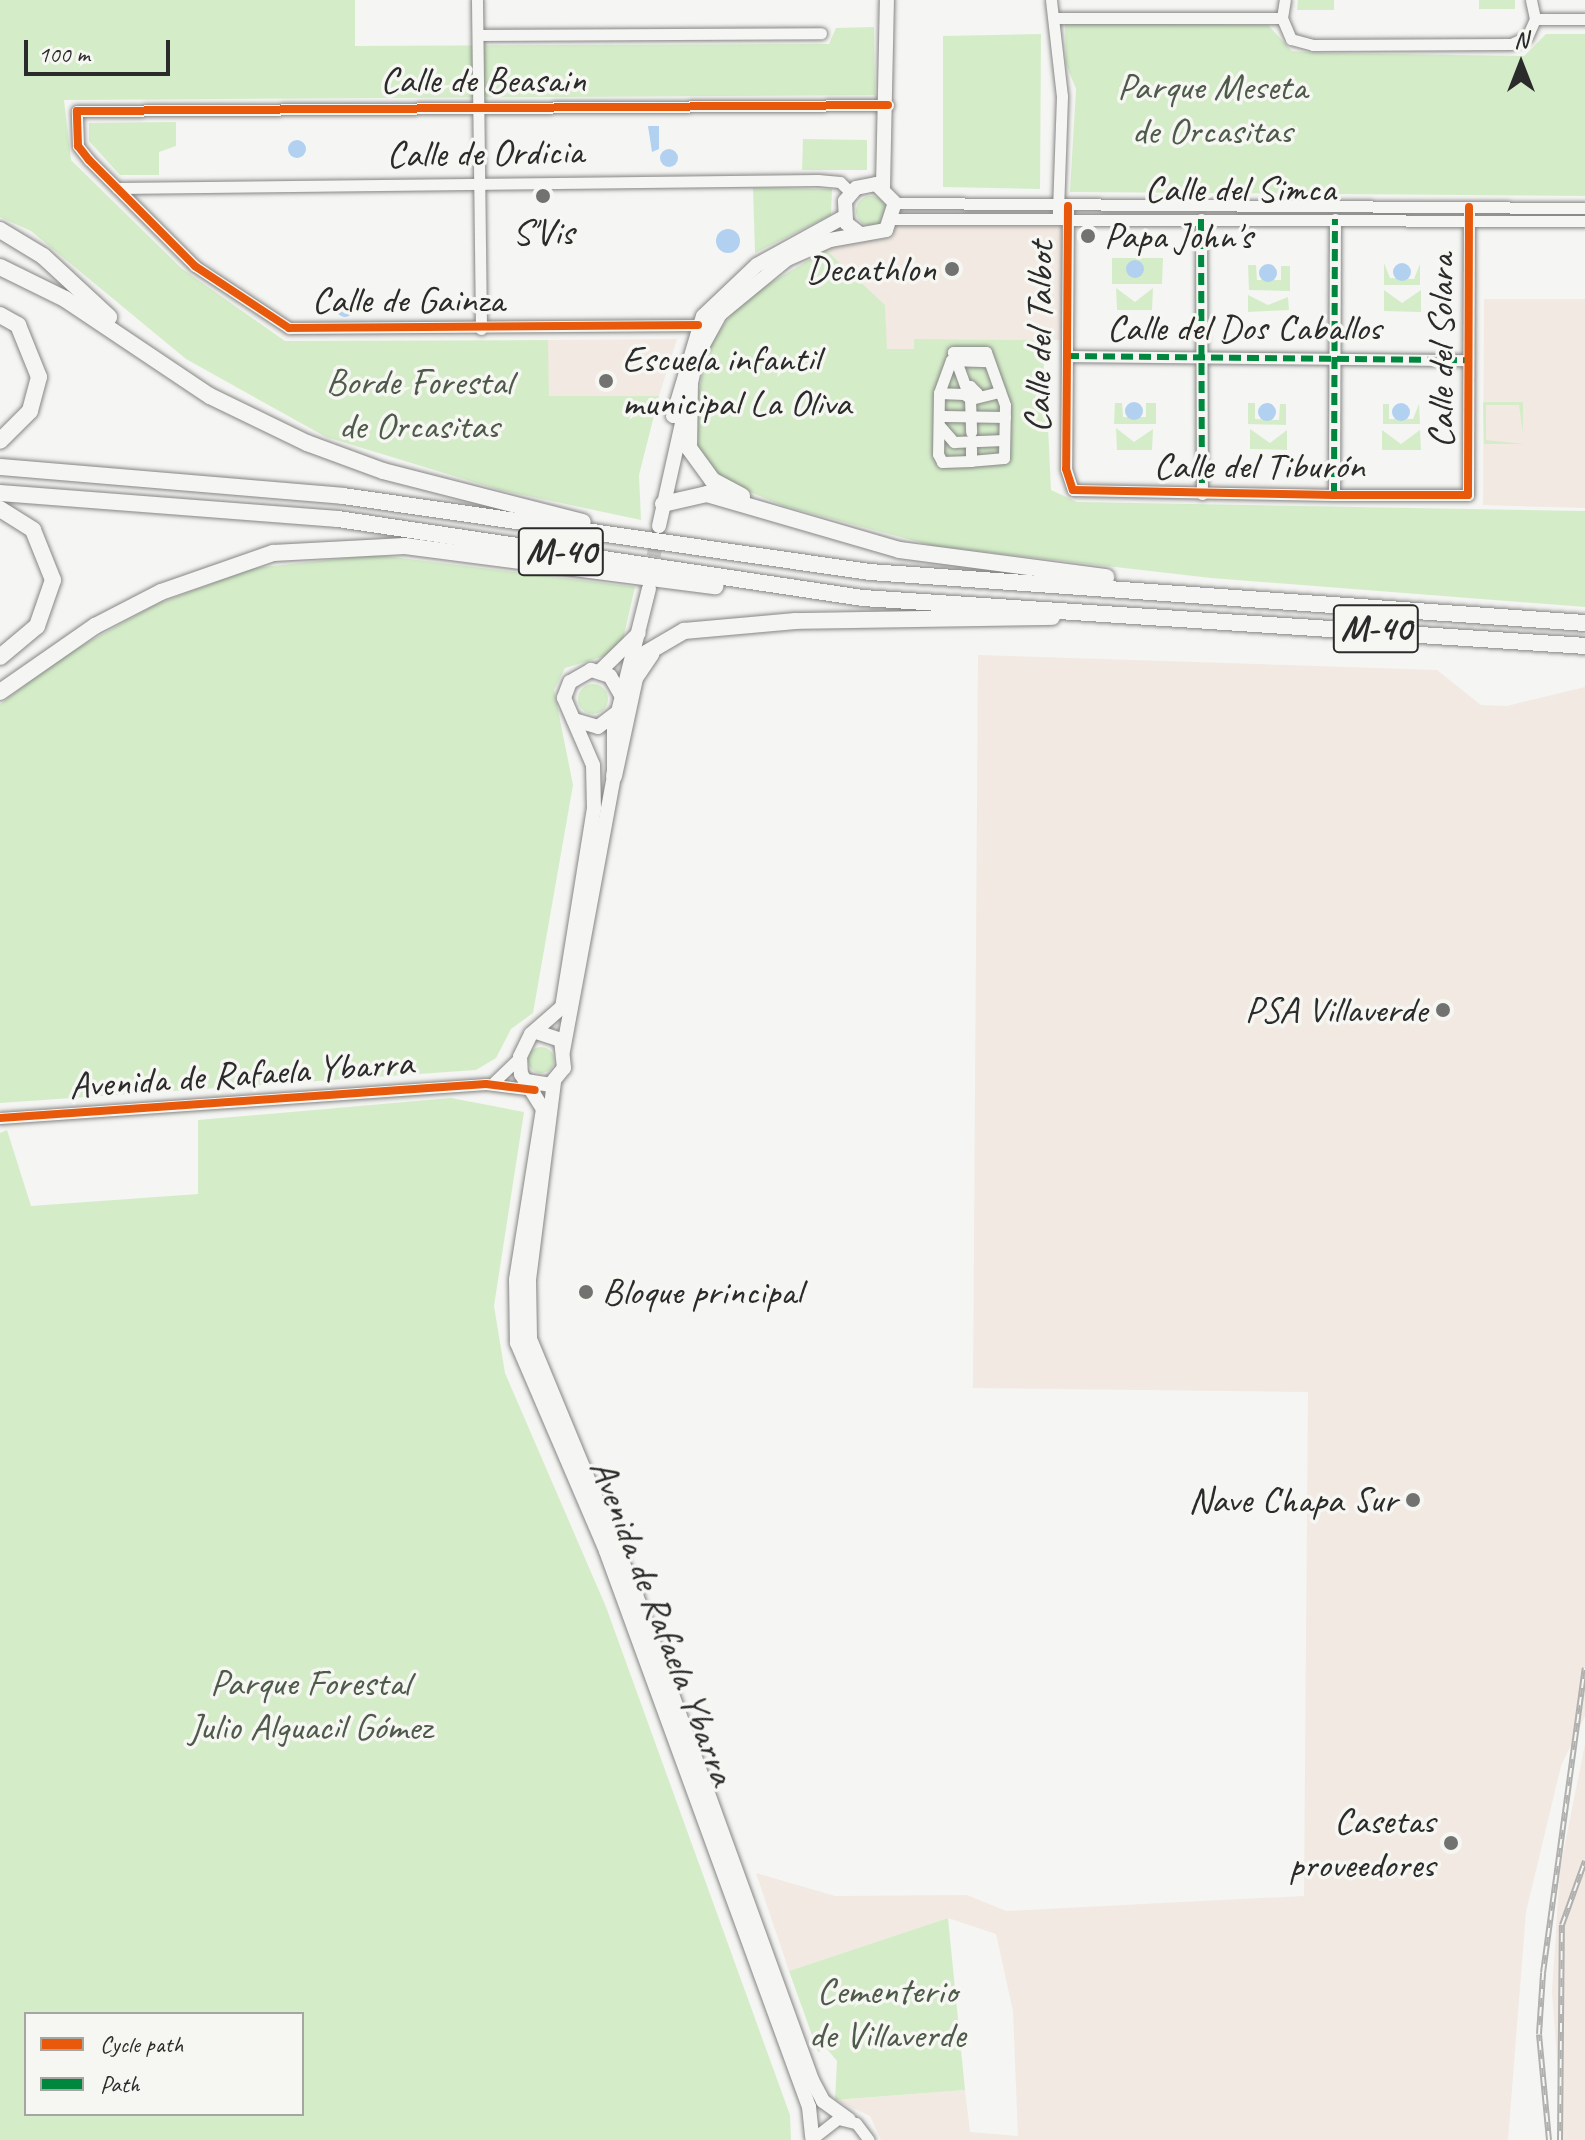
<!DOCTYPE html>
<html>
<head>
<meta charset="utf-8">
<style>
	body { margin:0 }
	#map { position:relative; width:1585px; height:2140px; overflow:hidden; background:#f5f5f3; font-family:Caveat,sans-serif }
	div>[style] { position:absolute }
	.built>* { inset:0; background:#f2e9e2 }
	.green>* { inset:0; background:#d4edc8 }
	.round { border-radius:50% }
	.water>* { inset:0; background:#b2d1f0 }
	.major-tunnel>* { height:14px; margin-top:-7px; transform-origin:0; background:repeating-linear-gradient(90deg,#cdcdcb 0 14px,transparent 0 21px) }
	.roads { filter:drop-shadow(0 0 2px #868685) drop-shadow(0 0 2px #868685) }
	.minor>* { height:11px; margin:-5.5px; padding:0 5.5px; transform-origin:5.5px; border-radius:5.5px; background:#f5f5f3 }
	.major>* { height:14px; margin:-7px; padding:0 7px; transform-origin:7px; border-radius:7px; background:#f5f5f3 }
	.highway>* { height:16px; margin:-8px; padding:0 8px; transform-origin:8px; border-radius:8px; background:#f5f5f3 }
	.rail>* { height:6px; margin-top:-3px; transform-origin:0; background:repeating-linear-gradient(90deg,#f6f6f2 0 9px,#b0b0af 0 18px); box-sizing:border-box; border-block:2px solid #b0b0af }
	.quiet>* { height:6px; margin-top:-3px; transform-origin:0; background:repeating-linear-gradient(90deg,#00873e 0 12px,transparent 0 18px) }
	.cycleway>* { height:8px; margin:-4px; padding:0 4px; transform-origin:4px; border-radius:4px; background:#e8590c }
	.dots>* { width:22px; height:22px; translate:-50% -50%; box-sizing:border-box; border:4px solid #f6f6f2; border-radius:50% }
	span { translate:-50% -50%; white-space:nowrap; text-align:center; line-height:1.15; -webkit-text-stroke:7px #f6f6f2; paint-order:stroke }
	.shield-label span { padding:2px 6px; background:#f6f6f2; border:2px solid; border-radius:6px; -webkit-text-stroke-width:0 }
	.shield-label { font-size:36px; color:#2b2b2b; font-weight:700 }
	.street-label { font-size:38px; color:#2b2b2b }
	.park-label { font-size:38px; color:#4e5a4a }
	.poi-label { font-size:38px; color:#2b2b2b }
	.left { translate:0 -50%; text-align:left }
	.right { translate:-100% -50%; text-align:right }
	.legend { position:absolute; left:24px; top:2012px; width:280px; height:104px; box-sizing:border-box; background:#f6f6f2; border:2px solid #a5a5a2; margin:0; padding:10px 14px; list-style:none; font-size:24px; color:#2b2b2b }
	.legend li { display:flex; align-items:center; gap:16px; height:40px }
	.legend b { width:40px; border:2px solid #a5a5a2 }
	.north { position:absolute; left:1481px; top:24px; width:80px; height:80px; -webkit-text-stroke:6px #f6f6f2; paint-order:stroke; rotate:0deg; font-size:22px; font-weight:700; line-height:32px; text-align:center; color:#2b2b2b }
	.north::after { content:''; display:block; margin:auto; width:28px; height:36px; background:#2b2b2b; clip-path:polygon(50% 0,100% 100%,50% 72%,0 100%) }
	.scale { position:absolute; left:24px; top:40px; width:146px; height:36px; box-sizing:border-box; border:4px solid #2b2b2b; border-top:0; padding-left:10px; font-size:24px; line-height:28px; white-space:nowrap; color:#2b2b2b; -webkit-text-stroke:6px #f6f6f2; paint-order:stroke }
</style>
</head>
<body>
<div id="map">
	<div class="built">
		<i style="clip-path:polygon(895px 219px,1068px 219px,1068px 340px,915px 339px,915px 349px,886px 349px,885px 305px,829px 256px,824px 243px)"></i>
		<i style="clip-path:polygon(1484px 299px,1585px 299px,1585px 508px,1483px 505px)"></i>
		<i style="clip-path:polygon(677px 339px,659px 396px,548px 396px,548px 340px)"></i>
		<i style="clip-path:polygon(978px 655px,1437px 670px,1481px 705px,1507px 706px,1585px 687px,1585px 1716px,1561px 1766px,1526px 1912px,1508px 2140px,881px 2140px,870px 2116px,836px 2100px,965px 2090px,970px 2132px,1018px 2136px,1013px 2011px,996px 1934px,948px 1918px,789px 1971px,756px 1873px,835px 1896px,967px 1895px,1006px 1911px,1304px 1896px,1308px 1392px,973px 1388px)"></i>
		<i style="clip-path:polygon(1585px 1744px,1585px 2140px,1563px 2140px,1552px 1992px,1560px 1869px)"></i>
	</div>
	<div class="green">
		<i style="clip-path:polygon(0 0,355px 0,355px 46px,829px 44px,836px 28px,874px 27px,875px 95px,64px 100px,71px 160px,181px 268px,285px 341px,548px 340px,549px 396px,659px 396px,639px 475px,641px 520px,500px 490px,326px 437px,186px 359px,31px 231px,0 217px)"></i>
		<i style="clip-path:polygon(1298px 0,1334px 0,1334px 10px,1297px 10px)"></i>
		<i style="clip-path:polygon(1479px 0,1515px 0,1515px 9px,1479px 9px)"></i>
		<i style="clip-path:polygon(1065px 23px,1268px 25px,1292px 51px,1321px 53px,1524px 56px,1546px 34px,1585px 34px,1585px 196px,1070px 192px,1076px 89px,1066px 64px)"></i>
		<i style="clip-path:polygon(1041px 34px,1040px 189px,943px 187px,943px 36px)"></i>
		<i style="clip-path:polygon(176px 122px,176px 146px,159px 152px,159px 175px,120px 175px,89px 141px,89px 123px)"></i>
		<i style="clip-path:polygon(803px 139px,867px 140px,867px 170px,802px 170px)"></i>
		<i style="clip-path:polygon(753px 188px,832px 189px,831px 215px,755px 253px)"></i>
		<i class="round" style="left:856px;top:196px;width:30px;height:30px"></i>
		<i style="clip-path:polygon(826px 250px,885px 305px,887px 349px,914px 349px,914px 339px,1044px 340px,1051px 490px,1077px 502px,1585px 511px,1585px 607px,1211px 578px,934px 546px,784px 506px,725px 482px,696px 452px,692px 425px,708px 346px,742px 300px)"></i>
		<i style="clip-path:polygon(1112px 258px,1163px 258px,1162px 284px,1112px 284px)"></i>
		<i style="clip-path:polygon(1384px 263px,1390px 278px,1414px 279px,1420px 264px,1420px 285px,1384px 285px)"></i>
		<i style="clip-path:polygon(1248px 265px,1256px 265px,1257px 280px,1281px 280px,1281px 266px,1290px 266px,1290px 291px,1249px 290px)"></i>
		<i style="clip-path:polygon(1116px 288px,1135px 302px,1153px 288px,1152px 310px,1117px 310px)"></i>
		<i style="clip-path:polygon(1384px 290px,1402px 303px,1421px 290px,1421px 312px,1384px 311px)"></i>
		<i style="clip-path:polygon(1248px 295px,1268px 305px,1288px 297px,1289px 310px,1248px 312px)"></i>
		<i style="clip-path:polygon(1483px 402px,1523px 402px,1523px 433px,1519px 405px,1486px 405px,1486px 440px,1524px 444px,1484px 444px)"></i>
		<i style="clip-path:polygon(1115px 403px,1122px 403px,1123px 417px,1146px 417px,1146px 403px,1156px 403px,1156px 424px,1114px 424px)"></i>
		<i style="clip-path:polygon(1248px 403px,1255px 403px,1255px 419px,1279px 420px,1280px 404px,1286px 404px,1286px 425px,1248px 424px)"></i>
		<i style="clip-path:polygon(1383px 404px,1389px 404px,1389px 419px,1413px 419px,1419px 404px,1420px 424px,1383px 424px)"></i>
		<i style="clip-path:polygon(1116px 428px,1134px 442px,1153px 429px,1152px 450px,1117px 450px)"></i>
		<i style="clip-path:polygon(1250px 429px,1270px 443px,1287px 430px,1287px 450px,1250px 449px)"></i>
		<i style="clip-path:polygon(1382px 430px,1401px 444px,1420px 430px,1421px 450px,1382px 450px)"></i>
		<i style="clip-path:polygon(376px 555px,635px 587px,623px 639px,608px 655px,565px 668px,554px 690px,573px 785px,533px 1013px,511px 1029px,496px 1058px,476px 1070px,0 1103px,0 704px,65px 655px,155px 605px,253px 568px)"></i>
		<i class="round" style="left:578px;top:684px;width:30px;height:30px"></i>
		<i class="round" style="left:528px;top:1047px;width:26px;height:26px"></i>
		<i style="clip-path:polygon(evenodd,451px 1098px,524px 1112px,494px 1306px,505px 1373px,606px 1607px,790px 2115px,791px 2140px,0 2140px,0 1133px,7px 1130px,31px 1206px,198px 1194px,198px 1120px,451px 1098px,26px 2014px,302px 2014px,302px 2114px,26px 2114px,26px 2014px)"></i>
		<i style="clip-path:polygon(948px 1918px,965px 2090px,835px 2100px,837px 2061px,827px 2049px,818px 2052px,789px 1971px)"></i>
	</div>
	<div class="water">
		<i style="clip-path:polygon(648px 126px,659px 126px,659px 149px,652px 152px)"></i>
		<i class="round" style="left:288px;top:140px;width:18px;height:18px"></i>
		<i class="round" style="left:660px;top:149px;width:18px;height:18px"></i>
		<i class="round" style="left:716px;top:229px;width:24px;height:24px"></i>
		<i class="round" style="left:1126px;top:260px;width:18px;height:18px"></i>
		<i class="round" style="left:1393px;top:263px;width:18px;height:18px"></i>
		<i class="round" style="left:1259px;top:264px;width:18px;height:18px"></i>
		<i class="round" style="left:336px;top:299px;width:18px;height:18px"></i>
		<i class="round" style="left:1125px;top:402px;width:18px;height:18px"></i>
		<i class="round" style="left:1392px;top:403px;width:18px;height:18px"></i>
		<i class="round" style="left:1258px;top:403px;width:18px;height:18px"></i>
	</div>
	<div class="major-tunnel">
		<i style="left:650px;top:577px;width:47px;rotate:-80.1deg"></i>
	</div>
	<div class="roads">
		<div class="minor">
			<i style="left:477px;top:0;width:329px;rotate:89.3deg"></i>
			<i style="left:1051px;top:0;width:97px;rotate:83.5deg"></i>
			<i style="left:1062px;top:96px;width:117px;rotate:92deg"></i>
			<i style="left:1531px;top:0;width:19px;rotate:78deg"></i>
			<i style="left:1057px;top:18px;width:225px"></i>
			<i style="left:1282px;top:18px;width:23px;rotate:67deg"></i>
			<i style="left:1291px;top:39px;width:23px;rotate:15deg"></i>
			<i style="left:1313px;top:45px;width:198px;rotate:-0.3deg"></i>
			<i style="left:1511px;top:44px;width:17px;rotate:-24deg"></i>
			<i style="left:1527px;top:37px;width:20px;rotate:-66deg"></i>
			<i style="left:1535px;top:19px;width:50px"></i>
			<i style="left:1282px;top:18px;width:18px;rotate:-81deg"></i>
			<i style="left:478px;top:35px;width:343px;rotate:-0.3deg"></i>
			<i style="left:117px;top:188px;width:701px;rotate:-0.65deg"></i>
			<i style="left:818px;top:180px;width:22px;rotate:5deg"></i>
			<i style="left:840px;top:182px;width:14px;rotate:45deg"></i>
			<i style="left:895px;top:203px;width:690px;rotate:0.42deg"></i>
			<i style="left:1068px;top:206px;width:263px;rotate:90.4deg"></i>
			<i style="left:1066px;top:469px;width:22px;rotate:72deg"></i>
			<i style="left:1073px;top:490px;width:261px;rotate:1.1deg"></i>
			<i style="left:1334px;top:495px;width:134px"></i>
			<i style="left:1468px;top:495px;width:288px;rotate:-89.8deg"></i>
			<i style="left:895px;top:219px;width:690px;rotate:0.17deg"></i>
			<i style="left:1201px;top:219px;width:275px;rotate:89.8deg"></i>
			<i style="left:698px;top:325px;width:409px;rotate:179.6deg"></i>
			<i style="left:289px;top:328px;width:113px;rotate:-146.6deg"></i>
			<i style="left:195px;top:266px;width:150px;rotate:-135deg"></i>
			<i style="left:89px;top:160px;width:18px;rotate:-128deg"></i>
			<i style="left:78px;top:146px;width:35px;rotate:-92deg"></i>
			<i style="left:77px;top:111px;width:811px;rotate:-0.42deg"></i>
			<i style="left:1067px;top:356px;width:401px;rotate:0.6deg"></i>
			<i style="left:966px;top:388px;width:38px;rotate:-110deg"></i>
			<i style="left:953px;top:352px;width:33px"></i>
			<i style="left:986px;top:352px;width:56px;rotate:70.3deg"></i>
			<i style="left:1005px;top:405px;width:53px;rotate:91.1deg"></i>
			<i style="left:1004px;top:458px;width:33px;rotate:175deg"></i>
			<i style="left:971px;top:461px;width:13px;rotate:-90deg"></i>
			<i style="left:939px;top:393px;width:35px;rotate:-70deg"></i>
			<i style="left:951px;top:360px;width:37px;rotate:2deg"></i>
			<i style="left:977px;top:393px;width:10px;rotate:-135deg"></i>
			<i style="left:970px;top:386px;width:10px;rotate:127deg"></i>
			<i style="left:964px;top:394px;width:9px;rotate:36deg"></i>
			<i style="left:971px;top:399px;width:30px;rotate:-14deg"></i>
			<i style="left:964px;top:394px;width:25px;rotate:-178deg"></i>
			<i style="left:939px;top:393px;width:61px;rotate:90.9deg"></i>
			<i style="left:938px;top:454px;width:9px;rotate:63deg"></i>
			<i style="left:942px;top:462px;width:29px;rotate:-2deg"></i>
			<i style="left:970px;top:399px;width:33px;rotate:88deg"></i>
			<i style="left:944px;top:416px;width:61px;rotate:0.9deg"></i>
			<i style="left:939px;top:425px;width:23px;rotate:49deg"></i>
			<i style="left:954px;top:442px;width:50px;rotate:-2.3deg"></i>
			<i style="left:1334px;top:495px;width:276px;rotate:-89.8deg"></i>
			<i style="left:494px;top:1082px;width:36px;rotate:-44deg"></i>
			<i style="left:0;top:1118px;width:487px;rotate:-4deg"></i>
			<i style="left:486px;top:1084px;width:49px;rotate:7deg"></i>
			<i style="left:812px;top:2139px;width:33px;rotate:-38deg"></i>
			<i style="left:838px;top:2119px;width:18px;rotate:13deg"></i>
			<i style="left:856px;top:2123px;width:21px;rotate:53deg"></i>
		</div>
		<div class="major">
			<i style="left:883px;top:187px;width:187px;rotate:-88.8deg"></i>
			<i style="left:673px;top:416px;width:104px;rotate:-73.3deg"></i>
			<i style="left:703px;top:316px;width:74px;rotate:-43.4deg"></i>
			<i style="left:757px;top:265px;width:99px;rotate:-28.9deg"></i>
			<i style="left:659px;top:526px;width:174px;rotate:-77.4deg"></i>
			<i style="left:697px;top:356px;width:48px;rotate:-61.3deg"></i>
			<i style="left:720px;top:314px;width:87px;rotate:-39.4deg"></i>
			<i style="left:787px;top:259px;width:47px;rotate:-23.8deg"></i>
			<i style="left:830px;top:240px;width:57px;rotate:-10.1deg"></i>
			<i style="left:886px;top:230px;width:28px;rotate:-72deg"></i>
			<i style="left:895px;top:203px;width:27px;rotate:-135deg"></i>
			<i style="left:876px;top:184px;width:20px;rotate:169deg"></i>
			<i style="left:856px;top:188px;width:17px;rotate:130deg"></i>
			<i style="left:845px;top:201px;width:22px;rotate:87deg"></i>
			<i style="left:846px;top:223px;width:18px;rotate:38deg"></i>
			<i style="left:600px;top:671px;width:54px;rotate:-44.3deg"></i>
			<i style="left:621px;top:695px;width:22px;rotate:-120deg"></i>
			<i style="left:610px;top:676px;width:20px;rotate:-162deg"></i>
			<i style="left:591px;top:670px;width:24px;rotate:150deg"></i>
			<i style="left:570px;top:682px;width:17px;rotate:111deg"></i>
			<i style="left:564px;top:698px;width:73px;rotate:66.6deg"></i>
			<i style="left:593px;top:765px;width:43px;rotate:88.7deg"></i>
			<i style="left:594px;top:808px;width:202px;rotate:99.1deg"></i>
			<i style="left:562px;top:1007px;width:41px;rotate:138.9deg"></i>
			<i style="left:531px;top:1034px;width:25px;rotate:116deg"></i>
			<i style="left:520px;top:1057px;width:17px;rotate:87deg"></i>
			<i style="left:521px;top:1074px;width:41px;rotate:57.8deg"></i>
			<i style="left:543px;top:1109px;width:173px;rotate:99deg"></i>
			<i style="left:516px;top:1280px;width:63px;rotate:89.1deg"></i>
			<i style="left:517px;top:1343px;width:226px;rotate:66.8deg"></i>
			<i style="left:606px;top:1551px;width:592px;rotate:69.94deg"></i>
			<i style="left:809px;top:2107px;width:31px;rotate:84deg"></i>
			<i style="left:574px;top:720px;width:25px;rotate:16deg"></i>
			<i style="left:598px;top:727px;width:25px;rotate:-37deg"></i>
			<i style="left:618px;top:712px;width:127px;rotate:-75.9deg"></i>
			<i style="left:563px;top:1051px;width:280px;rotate:-79.5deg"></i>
			<i style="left:614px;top:776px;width:58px;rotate:-90deg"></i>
			<i style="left:526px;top:1081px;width:24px;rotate:9deg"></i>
			<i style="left:550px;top:1085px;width:22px;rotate:-51deg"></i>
			<i style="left:564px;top:1068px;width:28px;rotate:-96deg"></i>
			<i style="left:561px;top:1040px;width:25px;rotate:-162deg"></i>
			<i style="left:554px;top:1082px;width:200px;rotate:97.2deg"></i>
			<i style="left:529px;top:1280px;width:59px;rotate:89deg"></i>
			<i style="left:530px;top:1339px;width:277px;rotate:67.5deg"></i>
			<i style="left:636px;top:1595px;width:516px;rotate:70.05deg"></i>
			<i style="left:812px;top:2080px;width:24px;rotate:62deg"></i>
			<i style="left:823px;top:2101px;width:32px;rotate:36deg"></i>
		</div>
		<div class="highway">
			<i style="left:0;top:230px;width:50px;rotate:31.2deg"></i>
			<i style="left:43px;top:256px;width:90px;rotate:42.7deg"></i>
			<i style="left:0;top:267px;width:72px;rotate:26.2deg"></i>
			<i style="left:65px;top:299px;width:174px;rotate:33.8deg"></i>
			<i style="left:210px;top:396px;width:108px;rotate:25.9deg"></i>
			<i style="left:307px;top:443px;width:81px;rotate:20.2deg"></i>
			<i style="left:383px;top:471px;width:206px;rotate:14.3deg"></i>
			<i style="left:0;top:315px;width:21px;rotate:29deg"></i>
			<i style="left:18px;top:325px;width:56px;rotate:68deg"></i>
			<i style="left:39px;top:377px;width:35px;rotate:105deg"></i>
			<i style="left:30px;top:411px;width:42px;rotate:135deg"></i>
			<i style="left:690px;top:380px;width:68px;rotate:90.8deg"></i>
			<i style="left:689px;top:448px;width:39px;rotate:54deg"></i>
			<i style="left:712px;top:480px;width:34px;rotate:28deg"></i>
			<i style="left:0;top:467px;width:344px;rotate:4.8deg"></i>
			<i style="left:343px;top:496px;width:532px;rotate:8.21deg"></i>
			<i style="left:870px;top:572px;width:717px;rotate:4.08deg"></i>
			<i style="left:0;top:493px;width:339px;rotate:4.4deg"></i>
			<i style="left:338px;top:519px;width:531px;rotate:8.56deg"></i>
			<i style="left:863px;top:598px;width:724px;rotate:3.8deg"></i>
			<i style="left:663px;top:504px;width:45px;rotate:-12.8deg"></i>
			<i style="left:707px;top:494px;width:201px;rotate:16.2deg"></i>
			<i style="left:900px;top:550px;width:208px;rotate:7.5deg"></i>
			<i style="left:0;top:509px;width:39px;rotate:32deg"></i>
			<i style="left:33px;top:530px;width:54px;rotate:68.2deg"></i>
			<i style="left:53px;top:580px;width:49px;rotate:109.2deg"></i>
			<i style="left:37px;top:626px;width:48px;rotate:140deg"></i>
			<i style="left:636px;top:659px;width:56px;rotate:-30.3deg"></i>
			<i style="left:684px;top:631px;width:112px;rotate:-5.1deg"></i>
			<i style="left:796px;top:621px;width:256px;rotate:-0.9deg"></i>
			<i style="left:0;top:692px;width:116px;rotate:-34.8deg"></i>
			<i style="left:95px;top:626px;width:74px;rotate:-27.3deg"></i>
			<i style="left:161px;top:592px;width:119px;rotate:-19.2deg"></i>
			<i style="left:273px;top:553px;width:132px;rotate:-3deg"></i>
			<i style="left:405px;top:546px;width:313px;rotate:7.4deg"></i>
			<i style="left:614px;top:776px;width:100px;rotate:-77.9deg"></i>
			<i style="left:635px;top:678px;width:29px;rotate:-56deg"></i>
		</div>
	</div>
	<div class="rail">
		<i style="left:1549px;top:2140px;width:106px;rotate:-95.4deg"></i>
		<i style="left:1539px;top:2034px;width:61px;rotate:-86.2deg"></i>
		<i style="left:1543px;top:1973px;width:308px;rotate:-82.2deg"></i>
		<i style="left:1560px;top:2140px;width:215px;rotate:-89.5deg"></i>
		<i style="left:1562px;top:1925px;width:68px;rotate:-70.2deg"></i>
	</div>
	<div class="quiet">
		<i style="left:1201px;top:219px;width:275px;rotate:89.8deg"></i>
		<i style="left:1067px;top:356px;width:401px;rotate:0.6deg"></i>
		<i style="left:1334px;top:495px;width:276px;rotate:-89.8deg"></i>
	</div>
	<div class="cycleway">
		<i style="left:1068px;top:206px;width:263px;rotate:90.4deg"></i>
		<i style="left:1066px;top:469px;width:22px;rotate:72deg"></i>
		<i style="left:1073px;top:490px;width:261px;rotate:1.1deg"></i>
		<i style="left:1334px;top:495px;width:134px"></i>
		<i style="left:1468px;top:495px;width:288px;rotate:-89.8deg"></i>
		<i style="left:698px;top:325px;width:409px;rotate:179.6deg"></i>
		<i style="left:289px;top:328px;width:113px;rotate:-146.6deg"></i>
		<i style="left:195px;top:266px;width:150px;rotate:-135deg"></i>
		<i style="left:89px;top:160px;width:18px;rotate:-128deg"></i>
		<i style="left:78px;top:146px;width:35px;rotate:-92deg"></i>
		<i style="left:77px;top:111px;width:811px;rotate:-0.42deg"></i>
		<i style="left:0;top:1118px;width:487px;rotate:-4deg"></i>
		<i style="left:486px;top:1084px;width:49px;rotate:7deg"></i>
	</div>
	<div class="dots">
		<i style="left:543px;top:196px;background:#727271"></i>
		<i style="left:1088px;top:236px;background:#727271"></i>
		<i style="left:952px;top:269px;background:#727271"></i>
		<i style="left:606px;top:381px;background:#727271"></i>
		<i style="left:1443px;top:1010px;background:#727271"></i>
		<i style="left:586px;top:1292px;background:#727271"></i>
		<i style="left:1413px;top:1500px;background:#727271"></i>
		<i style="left:1451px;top:1843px;background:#727271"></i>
	</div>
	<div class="shield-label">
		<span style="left:561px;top:552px">M-40</span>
		<span style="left:1376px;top:629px">M-40</span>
	</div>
	<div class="street-label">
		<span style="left:483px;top:80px">Calle de Beasain</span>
		<span style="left:485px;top:153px;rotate:-1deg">Calle de Ordicia</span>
		<span style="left:1240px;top:189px">Calle del Simca</span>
		<span style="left:408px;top:300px">Calle de Gainza</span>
		<span style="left:1244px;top:328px">Calle del Dos Caballos</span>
		<span style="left:1039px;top:337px;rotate:-89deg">Calle del Talbot</span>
		<span style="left:1441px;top:351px;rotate:-90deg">Calle del Solara</span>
		<span style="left:1259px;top:466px">Calle del Tiburón</span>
		<span style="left:241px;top:1074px;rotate:-4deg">Avenida de Rafaela Ybarra</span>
		<span style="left:663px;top:1622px;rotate:69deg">Avenida de Rafaela Ybarra</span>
	</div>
	<div class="park-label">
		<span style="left:1212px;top:109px">Parque Meseta<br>de Orcasitas</span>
		<span style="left:419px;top:404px">Borde Forestal<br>de Orcasitas</span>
		<span style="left:310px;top:1705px">Parque Forestal<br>Julio Alguacil Gómez</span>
		<span style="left:887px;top:2013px">Cementerio<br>de Villaverde</span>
	</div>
	<div class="poi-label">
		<span style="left:543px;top:232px">S'Vis</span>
		<span class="left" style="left:1104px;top:236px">Papa John's</span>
		<span class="right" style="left:936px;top:269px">Decathlon</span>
		<span class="left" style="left:622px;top:381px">Escuela infantil<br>municipal La Oliva</span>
		<span class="right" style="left:1427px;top:1010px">PSA Villaverde</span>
		<span class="left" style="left:602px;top:1292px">Bloque principal</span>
		<span class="right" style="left:1397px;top:1500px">Nave Chapa Sur</span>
		<span class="right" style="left:1435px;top:1843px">Casetas<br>proveedores</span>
	</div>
	<ul class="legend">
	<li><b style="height:10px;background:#e8590c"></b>Cycle path</li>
	<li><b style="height:10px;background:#00873e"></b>Path</li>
	</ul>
	<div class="north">N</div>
	<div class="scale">100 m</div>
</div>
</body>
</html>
